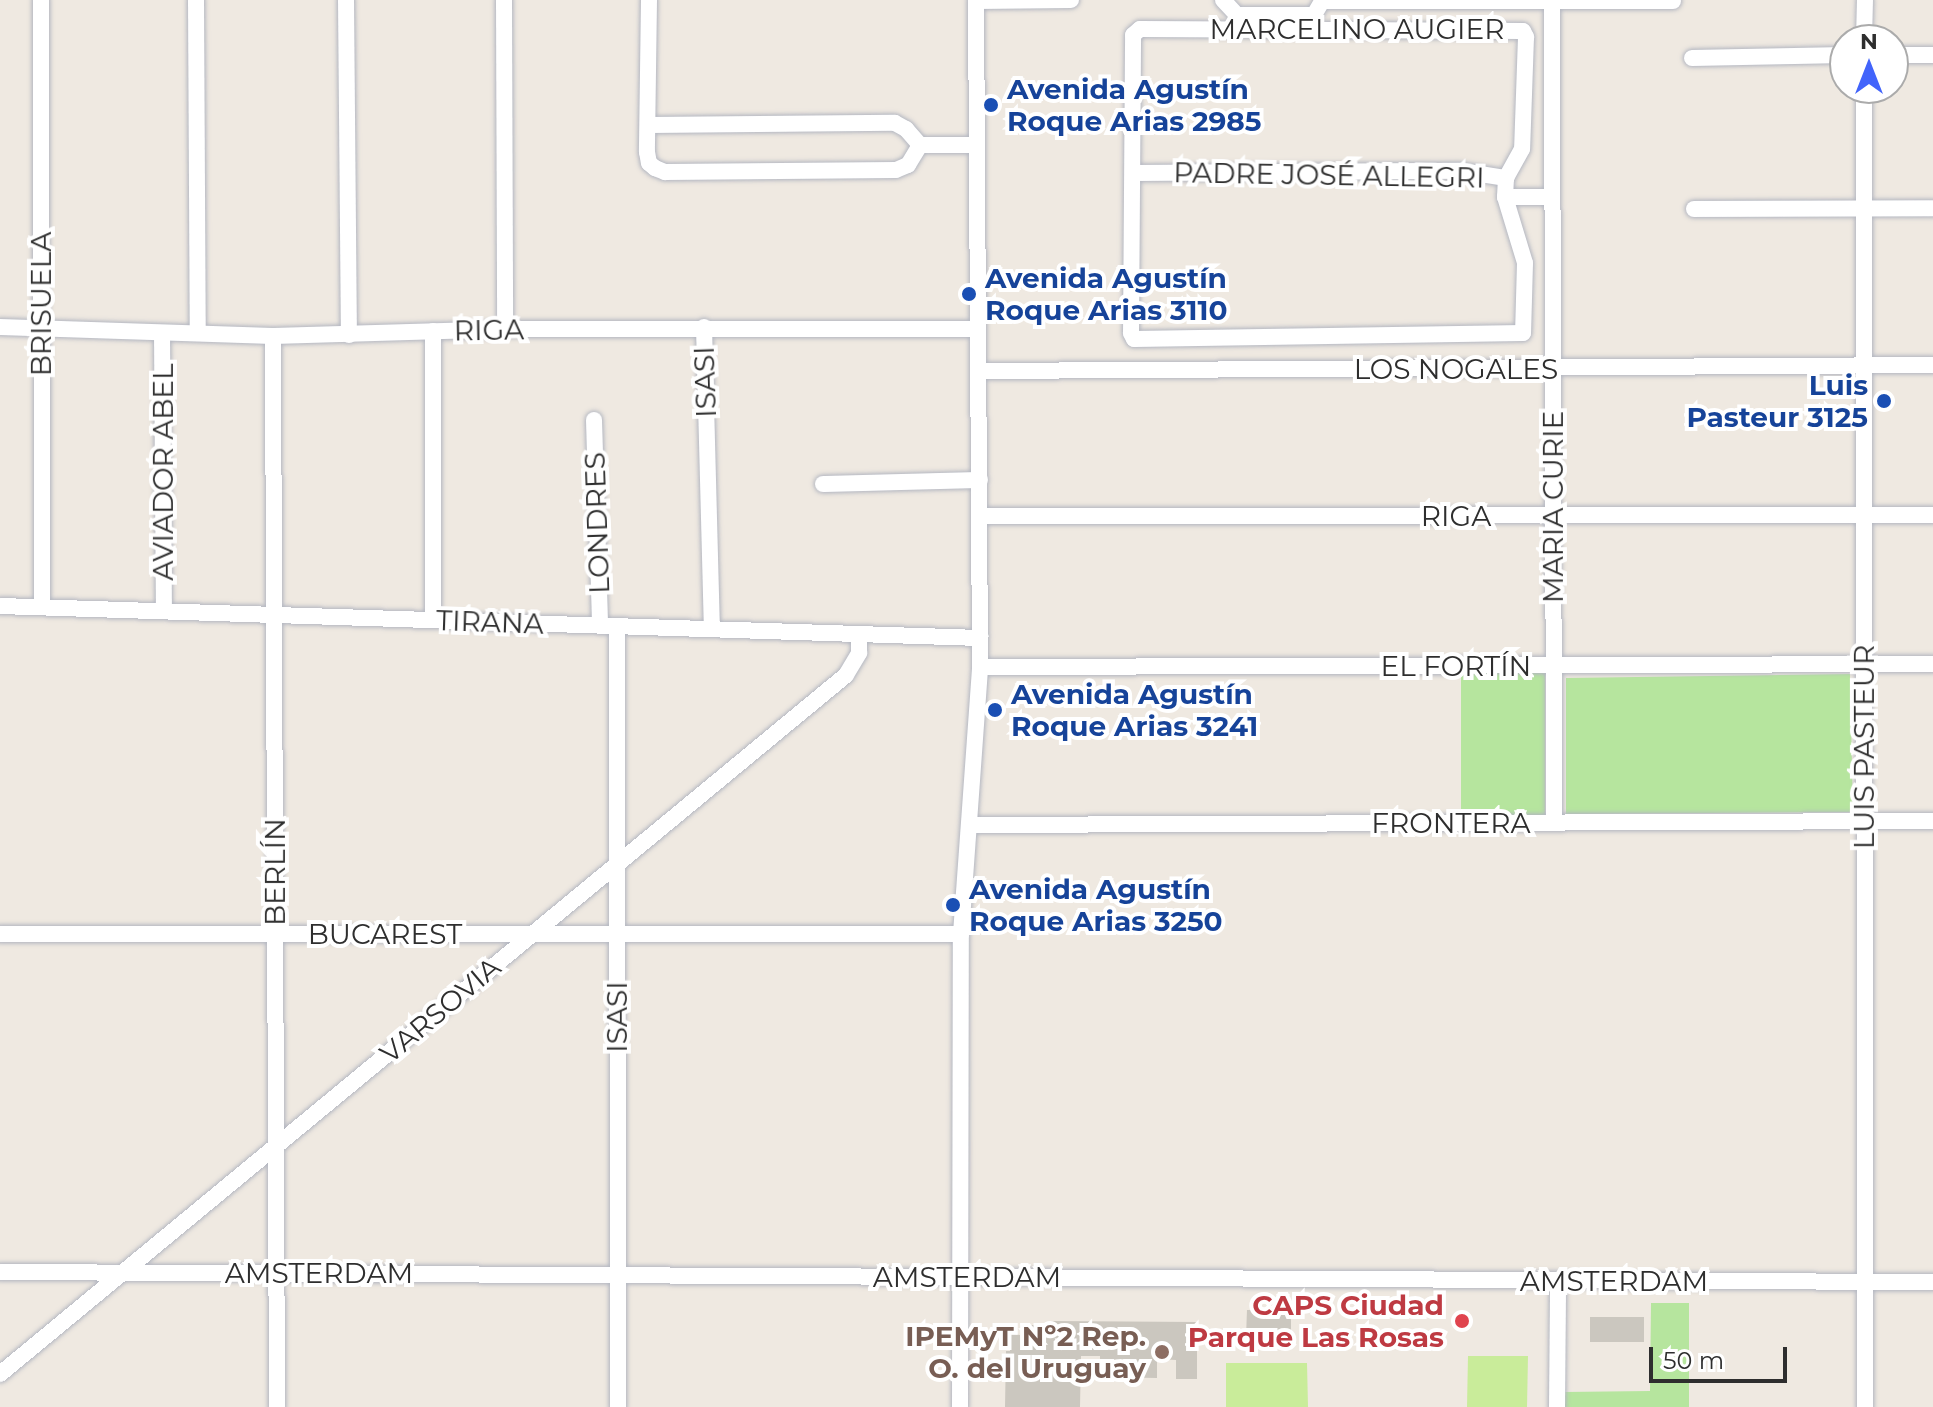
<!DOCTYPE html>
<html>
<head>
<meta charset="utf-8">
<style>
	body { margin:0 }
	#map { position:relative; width:1933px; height:1407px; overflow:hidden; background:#efe9e1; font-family:Montserrat,sans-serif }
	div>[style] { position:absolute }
	.green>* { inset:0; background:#b6e59e }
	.pitch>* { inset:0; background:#c9ec9a }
	.building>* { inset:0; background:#cbc7bf }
	.roads { filter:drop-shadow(0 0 2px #b4b7c1) drop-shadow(0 0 2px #b4b7c1) }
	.minor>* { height:16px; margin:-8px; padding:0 8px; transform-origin:8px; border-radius:8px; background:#fff }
	.dots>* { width:22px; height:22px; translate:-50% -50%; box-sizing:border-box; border:4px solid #fff; border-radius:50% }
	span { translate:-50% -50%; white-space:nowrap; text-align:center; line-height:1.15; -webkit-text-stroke:8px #fff; paint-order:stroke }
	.street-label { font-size:28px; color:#2e2e2e }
	.transit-label { font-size:28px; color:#164399; font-weight:700 }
	.left { translate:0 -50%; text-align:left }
	.right { translate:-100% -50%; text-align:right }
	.health-label { font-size:28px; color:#be3a42; font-weight:700 }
	.education-label { font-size:28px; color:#785e54; font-weight:700 }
	.north { position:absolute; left:1829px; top:24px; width:80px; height:80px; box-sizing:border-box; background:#fff; border:2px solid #ababab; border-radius:50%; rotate:0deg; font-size:22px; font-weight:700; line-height:32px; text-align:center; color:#2e2e2e }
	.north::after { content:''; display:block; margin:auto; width:28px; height:36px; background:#4264fb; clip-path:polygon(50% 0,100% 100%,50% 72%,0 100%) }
	.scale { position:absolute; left:1649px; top:1347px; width:138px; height:36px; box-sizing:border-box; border:4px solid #2e2e2e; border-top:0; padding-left:10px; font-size:24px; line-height:28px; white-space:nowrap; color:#2e2e2e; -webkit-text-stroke:6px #fff; paint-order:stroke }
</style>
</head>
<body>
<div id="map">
	<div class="green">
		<i style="clip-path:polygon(1461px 672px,1545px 673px,1545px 817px,1461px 816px)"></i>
		<i style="clip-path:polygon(1850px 674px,1853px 812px,1566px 814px,1566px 678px)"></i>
		<i style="clip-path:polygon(1651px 1303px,1689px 1303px,1689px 1407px,1564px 1407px,1564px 1392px,1650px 1391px)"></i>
	</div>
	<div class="pitch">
		<i style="clip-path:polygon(1468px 1356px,1528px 1356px,1527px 1407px,1467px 1407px)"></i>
		<i style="clip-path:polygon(1226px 1363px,1307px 1363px,1308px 1407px,1226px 1407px)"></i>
	</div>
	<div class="building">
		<i style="clip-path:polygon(1247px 1310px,1291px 1310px,1291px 1338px,1246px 1337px)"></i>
		<i style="clip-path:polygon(1590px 1317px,1644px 1317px,1644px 1342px,1590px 1342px)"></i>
		<i style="clip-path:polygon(1051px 1321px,1197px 1322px,1197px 1379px,1176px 1379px,1176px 1360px,1157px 1359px,1157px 1378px,1100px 1377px,1100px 1356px,1081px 1356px,1080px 1407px,1005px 1407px,1006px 1351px,1010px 1351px,1010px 1334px,1020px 1335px,1020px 1325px,1041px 1325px,1041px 1334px,1051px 1334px)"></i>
	</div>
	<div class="roads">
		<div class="minor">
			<i style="left:41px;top:0;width:607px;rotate:89.91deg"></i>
			<i style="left:196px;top:0;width:333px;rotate:89.7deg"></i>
			<i style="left:346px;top:0;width:335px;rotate:89.5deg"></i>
			<i style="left:504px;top:0;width:329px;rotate:89.8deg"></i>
			<i style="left:649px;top:0;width:152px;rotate:90.8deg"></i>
			<i style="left:647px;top:152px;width:11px;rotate:80deg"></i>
			<i style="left:649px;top:163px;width:8px;rotate:40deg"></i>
			<i style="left:655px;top:168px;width:11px;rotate:22deg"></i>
			<i style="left:665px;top:172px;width:231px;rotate:-0.5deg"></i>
			<i style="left:896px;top:170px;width:13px;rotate:-23deg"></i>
			<i style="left:908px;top:165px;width:23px;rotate:-59deg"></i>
			<i style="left:1223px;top:0;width:21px;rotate:47deg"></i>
			<i style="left:1237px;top:15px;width:77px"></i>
			<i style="left:1314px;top:15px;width:16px;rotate:-60deg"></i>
			<i style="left:1322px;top:1px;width:351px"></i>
			<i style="left:1552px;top:0;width:823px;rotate:89.86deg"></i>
			<i style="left:976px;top:1px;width:95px;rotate:-0.6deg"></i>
			<i style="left:1864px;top:40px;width:40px;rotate:-88.6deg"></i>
			<i style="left:1893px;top:55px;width:40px"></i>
			<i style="left:1692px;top:58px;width:153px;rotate:-1.1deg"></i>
			<i style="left:1864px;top:88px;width:1319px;rotate:89.96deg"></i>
			<i style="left:649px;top:125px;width:246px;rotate:-0.5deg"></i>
			<i style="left:895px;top:123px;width:13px;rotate:29deg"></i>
			<i style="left:906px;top:129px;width:21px;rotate:49deg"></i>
			<i style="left:920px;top:145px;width:57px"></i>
			<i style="left:1134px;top:173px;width:327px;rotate:-0.4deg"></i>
			<i style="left:1461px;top:171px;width:46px;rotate:8.8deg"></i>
			<i style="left:1506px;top:178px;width:19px;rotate:93deg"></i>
			<i style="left:1505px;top:197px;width:46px"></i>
			<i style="left:1505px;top:197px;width:69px;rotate:73.1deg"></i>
			<i style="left:1525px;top:263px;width:70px;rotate:91.6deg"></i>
			<i style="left:1523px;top:333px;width:389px;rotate:179.1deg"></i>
			<i style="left:1134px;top:339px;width:7px;rotate:-117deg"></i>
			<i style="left:1131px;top:333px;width:298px;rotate:-89.6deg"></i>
			<i style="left:1133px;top:35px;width:9px;rotate:-41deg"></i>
			<i style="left:1140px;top:29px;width:383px;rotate:0.3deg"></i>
			<i style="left:1523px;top:31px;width:7px;rotate:63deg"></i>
			<i style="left:1526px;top:37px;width:112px;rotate:92deg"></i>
			<i style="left:1522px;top:149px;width:33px;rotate:119deg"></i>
			<i style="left:1694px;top:209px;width:239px;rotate:-0.2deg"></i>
			<i style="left:0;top:327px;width:273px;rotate:1.9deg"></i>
			<i style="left:273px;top:336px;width:232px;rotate:-1.7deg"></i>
			<i style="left:505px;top:329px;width:473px"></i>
			<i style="left:704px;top:327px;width:302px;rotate:88.5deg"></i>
			<i style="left:433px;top:331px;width:289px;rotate:90deg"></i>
			<i style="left:162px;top:333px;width:278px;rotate:89.6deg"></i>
			<i style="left:273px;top:336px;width:1071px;rotate:89.79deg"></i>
			<i style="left:980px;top:371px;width:953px;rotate:-0.36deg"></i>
			<i style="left:594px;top:420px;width:205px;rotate:88.3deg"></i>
			<i style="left:823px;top:484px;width:157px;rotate:-1.5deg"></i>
			<i style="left:980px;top:516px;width:953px;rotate:-0.06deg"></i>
			<i style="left:0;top:606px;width:981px;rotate:1.87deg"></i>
			<i style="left:617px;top:626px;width:781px;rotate:89.93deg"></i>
			<i style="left:980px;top:667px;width:953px;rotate:-0.18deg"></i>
			<i style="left:969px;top:825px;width:964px;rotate:-0.24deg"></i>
			<i style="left:0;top:934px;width:961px"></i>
			<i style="left:0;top:1272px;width:1933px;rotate:0.3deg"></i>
			<i style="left:0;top:1374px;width:1097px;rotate:-39.56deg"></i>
			<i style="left:846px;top:675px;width:26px;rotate:-59deg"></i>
			<i style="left:859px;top:653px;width:18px;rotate:-90deg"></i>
			<i style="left:960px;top:1407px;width:473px;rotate:-89.9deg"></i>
			<i style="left:961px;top:934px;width:268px;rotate:-85.9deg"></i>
			<i style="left:980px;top:667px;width:667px;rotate:-90.34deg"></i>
			<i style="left:1557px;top:1407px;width:127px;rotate:-89.5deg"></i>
		</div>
	</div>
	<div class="dots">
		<i style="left:991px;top:105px;background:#1a4fb4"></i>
		<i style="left:969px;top:294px;background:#1a4fb4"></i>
		<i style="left:1884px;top:401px;background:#1a4fb4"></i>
		<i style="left:995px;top:710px;background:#1a4fb4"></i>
		<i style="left:953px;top:905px;background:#1a4fb4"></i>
		<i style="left:1462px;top:1321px;background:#e0444e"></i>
		<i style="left:1162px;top:1352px;background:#8d6e63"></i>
	</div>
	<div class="street-label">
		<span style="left:1357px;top:29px">MARCELINO AUGIER</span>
		<span style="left:1329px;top:175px;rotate:1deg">PADRE JOSÉ ALLEGRI</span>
		<span style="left:41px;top:304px;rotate:-90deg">BRISUELA</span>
		<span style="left:489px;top:330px;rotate:-1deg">RIGA</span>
		<span style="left:1456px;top:369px">LOS NOGALES</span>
		<span style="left:705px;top:382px;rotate:-92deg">ISASI</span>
		<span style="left:163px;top:472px;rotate:-90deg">AVIADOR ABEL</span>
		<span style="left:1553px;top:507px;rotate:-90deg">MARIA CURIE</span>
		<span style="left:1456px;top:516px">RIGA</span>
		<span style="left:597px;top:523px;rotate:-92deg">LONDRES</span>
		<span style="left:490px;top:622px;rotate:2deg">TIRANA</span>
		<span style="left:1456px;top:666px">EL FORTÍN</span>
		<span style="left:1864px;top:747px;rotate:-90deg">LUIS PASTEUR</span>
		<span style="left:1451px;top:823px">FRONTERA</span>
		<span style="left:275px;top:872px;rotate:-90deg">BERLÍN</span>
		<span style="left:385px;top:934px">BUCAREST</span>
		<span style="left:440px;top:1010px;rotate:-40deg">VARSOVIA</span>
		<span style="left:617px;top:1017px;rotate:-90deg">ISASI</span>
		<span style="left:319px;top:1273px">AMSTERDAM</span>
		<span style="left:967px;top:1277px">AMSTERDAM</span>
		<span style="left:1614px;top:1281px">AMSTERDAM</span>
	</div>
	<div class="transit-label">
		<span class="left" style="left:1007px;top:105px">Avenida Agustín<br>Roque Arias 2985</span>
		<span class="left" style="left:985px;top:294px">Avenida Agustín<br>Roque Arias 3110</span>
		<span class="right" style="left:1868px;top:401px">Luis<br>Pasteur 3125</span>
		<span class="left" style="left:1011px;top:710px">Avenida Agustín<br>Roque Arias 3241</span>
		<span class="left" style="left:969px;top:905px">Avenida Agustín<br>Roque Arias 3250</span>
	</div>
	<div class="health-label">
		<span class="right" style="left:1444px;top:1321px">CAPS Ciudad<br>Parque Las Rosas</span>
	</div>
	<div class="education-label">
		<span class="right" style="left:1146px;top:1352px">IPEMyT Nº2 Rep.<br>O. del Uruguay</span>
	</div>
	<div class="north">N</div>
	<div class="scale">50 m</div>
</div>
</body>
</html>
